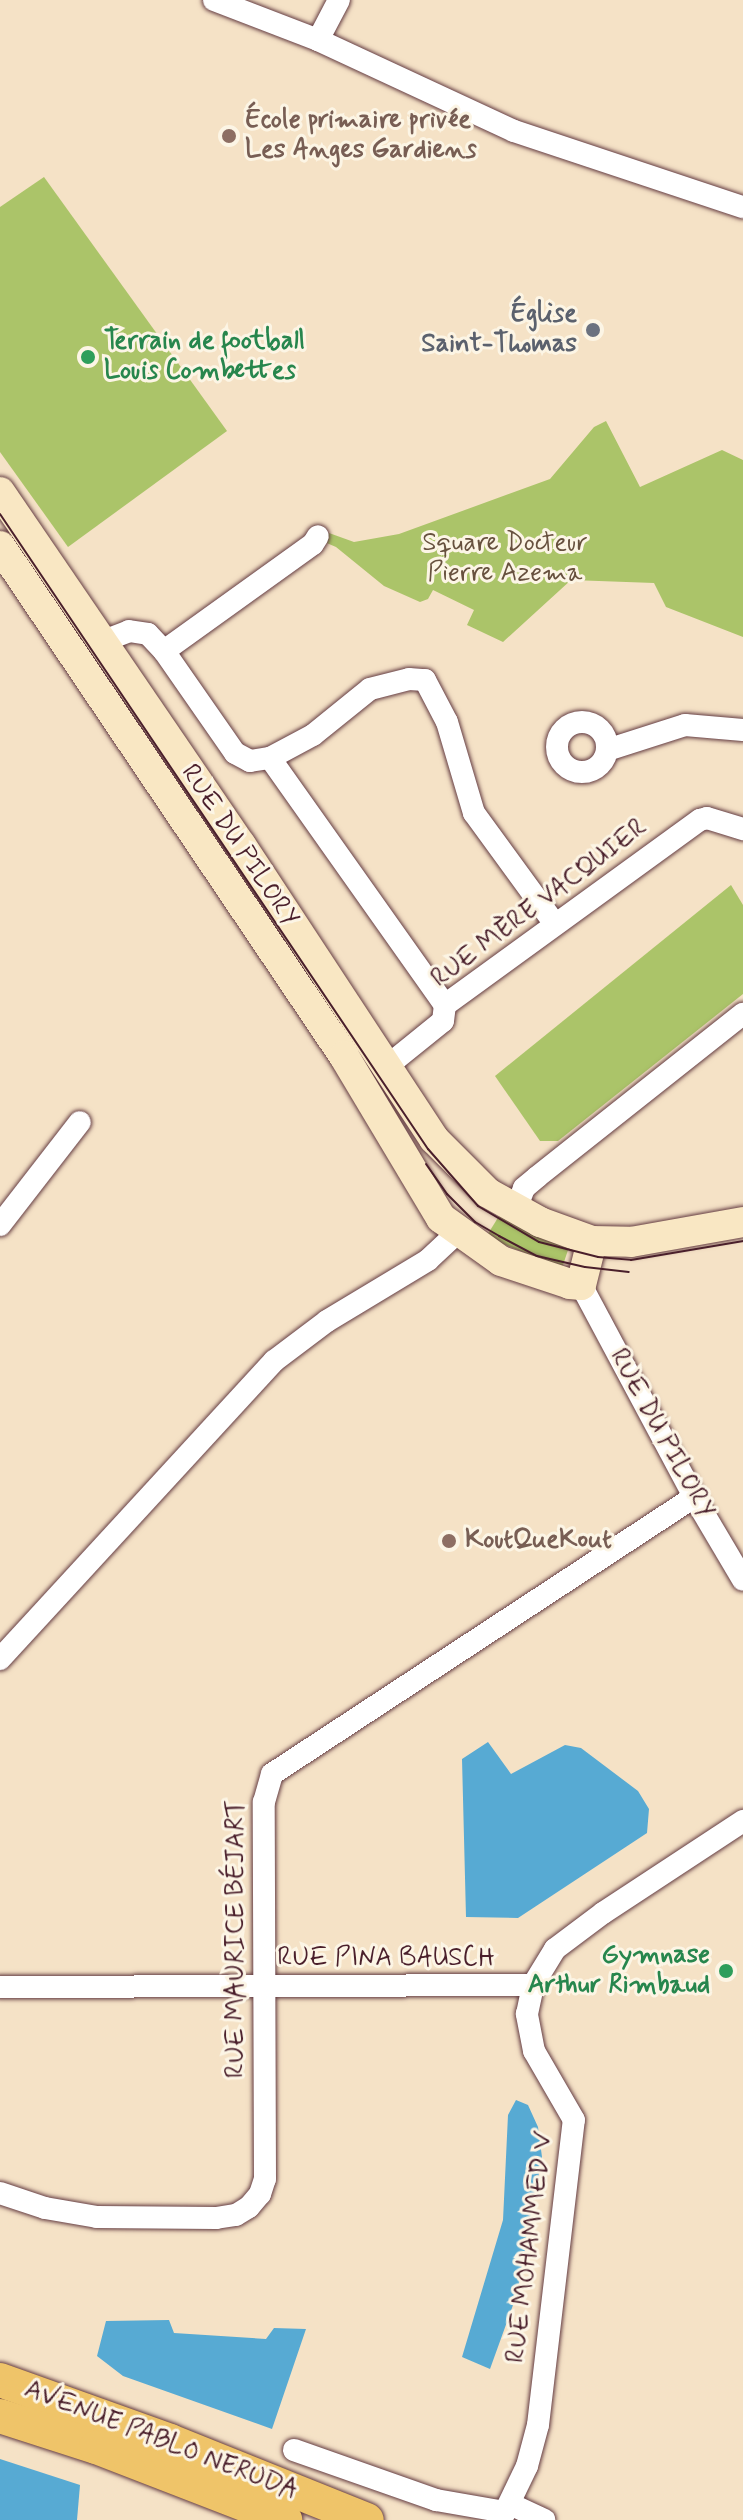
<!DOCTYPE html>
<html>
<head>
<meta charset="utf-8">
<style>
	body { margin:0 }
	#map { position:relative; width:743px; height:2520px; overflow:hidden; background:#f5e2c6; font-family:Mynerve,sans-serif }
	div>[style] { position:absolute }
	.green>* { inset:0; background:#abc469 }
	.water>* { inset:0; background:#57aad3 }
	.roads { filter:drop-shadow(0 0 2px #643c42) drop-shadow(0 0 2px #643c42) }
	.street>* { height:22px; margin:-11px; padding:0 11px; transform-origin:11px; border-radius:11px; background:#fff }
	.street>.ring { margin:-11px; padding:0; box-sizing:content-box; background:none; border:22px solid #fff; border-radius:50% }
	.secondary>* { height:30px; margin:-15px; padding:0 15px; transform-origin:15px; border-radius:15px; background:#f9e7c3 }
	.primary>* { height:34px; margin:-17px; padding:0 17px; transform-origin:17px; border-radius:17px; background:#efc469 }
	.tram>* { height:2px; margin:-1px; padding:0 1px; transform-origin:1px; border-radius:1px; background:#4a1f2b }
	.dots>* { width:22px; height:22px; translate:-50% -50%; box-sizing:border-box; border:4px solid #fcf5e5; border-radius:50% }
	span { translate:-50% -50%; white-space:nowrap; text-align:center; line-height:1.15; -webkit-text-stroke:6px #fcf5e5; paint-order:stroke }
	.education-label { font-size:26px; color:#785e54; font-weight:700 }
	.left { translate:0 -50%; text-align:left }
	.worship-label { font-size:26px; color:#5b616d; font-weight:700 }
	.right { translate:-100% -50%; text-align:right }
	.leisure-label { font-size:26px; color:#27864d; font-weight:700 }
	.park-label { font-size:26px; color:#67513e }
	.street-label { font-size:26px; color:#4a1f2b }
</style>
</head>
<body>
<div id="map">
	<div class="green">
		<i style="clip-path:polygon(44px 177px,227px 431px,68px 547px,0 452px,0 207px)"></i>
		<i style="clip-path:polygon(606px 421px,640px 487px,722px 450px,743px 460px,743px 637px,666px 607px,654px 583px,571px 580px,503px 642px,467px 625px,474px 610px,433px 590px,428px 599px,420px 602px,384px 586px,336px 547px,322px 541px,329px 533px,354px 542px,399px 534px,550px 479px,594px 427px)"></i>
		<i style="clip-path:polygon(731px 885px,743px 905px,743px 994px,558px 1141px,540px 1141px,495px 1076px)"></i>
		<i style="clip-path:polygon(499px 1216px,569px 1247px,562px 1268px,486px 1237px)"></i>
	</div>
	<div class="water">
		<i style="clip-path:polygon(488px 1742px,511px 1774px,565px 1745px,581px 1748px,638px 1791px,649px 1809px,647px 1833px,518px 1918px,466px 1917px,462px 1759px)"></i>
		<i style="clip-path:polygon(516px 2100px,528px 2105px,538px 2127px,542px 2157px,517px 2294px,490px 2369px,462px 2357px,503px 2220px,508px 2115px)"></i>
		<i style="clip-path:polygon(169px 2320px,174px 2333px,266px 2339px,274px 2328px,306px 2329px,272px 2429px,123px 2376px,97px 2356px,106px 2321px)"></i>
		<i style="clip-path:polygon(0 2459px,80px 2485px,77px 2520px,0 2520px)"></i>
	</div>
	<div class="roads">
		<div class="street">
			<i style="left:214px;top:0;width:111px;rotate:21deg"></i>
			<i style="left:318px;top:40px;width:216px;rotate:24.9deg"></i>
			<i style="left:514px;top:131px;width:241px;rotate:18.4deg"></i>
			<i style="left:318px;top:40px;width:45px;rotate:-62.3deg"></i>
			<i style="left:101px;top:642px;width:30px;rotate:-21deg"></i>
			<i style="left:129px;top:631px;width:19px;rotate:9deg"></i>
			<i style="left:148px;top:634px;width:23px;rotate:47deg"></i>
			<i style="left:164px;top:651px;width:124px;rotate:55.2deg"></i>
			<i style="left:235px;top:753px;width:17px;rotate:28deg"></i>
			<i style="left:250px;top:761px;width:20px;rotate:-9deg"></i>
			<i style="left:270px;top:758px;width:303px;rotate:54.7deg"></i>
			<i style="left:164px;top:651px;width:183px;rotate:-35.7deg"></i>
			<i style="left:313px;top:544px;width:9px;rotate:-58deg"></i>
			<i class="ring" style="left:557px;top:722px;width:28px;height:28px"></i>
			<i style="left:607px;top:750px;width:82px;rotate:-17.8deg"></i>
			<i style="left:685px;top:725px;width:58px;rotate:4.9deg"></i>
			<i style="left:270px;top:758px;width:49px;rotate:-28.1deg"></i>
			<i style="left:313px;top:735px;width:73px;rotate:-38.9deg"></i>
			<i style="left:370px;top:689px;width:40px;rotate:-14.4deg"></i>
			<i style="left:409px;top:679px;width:16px;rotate:4deg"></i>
			<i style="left:425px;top:680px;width:47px;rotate:62.4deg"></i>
			<i style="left:447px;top:722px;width:95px;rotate:73.5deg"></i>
			<i style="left:474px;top:813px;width:137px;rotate:53.9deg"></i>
			<i style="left:386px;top:1067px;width:73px;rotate:-38.9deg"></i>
			<i style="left:443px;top:1021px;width:16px;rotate:-83deg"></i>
			<i style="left:445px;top:1005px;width:315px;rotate:-36deg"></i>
			<i style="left:700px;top:820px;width:7px;rotate:-16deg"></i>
			<i style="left:707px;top:818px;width:38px;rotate:17deg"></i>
			<i style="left:516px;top:1209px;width:22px;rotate:-69deg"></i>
			<i style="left:524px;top:1188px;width:17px;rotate:-40deg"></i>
			<i style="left:537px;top:1177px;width:263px;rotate:-38.4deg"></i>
			<i style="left:0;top:1225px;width:130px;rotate:-52.2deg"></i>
			<i style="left:581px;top:1285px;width:240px;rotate:61.9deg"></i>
			<i style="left:694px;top:1497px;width:96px;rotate:59.4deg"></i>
			<i style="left:0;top:1659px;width:405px;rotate:-47.4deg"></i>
			<i style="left:274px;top:1361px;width:66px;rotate:-37deg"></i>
			<i style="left:327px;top:1321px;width:118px;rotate:-31.1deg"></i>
			<i style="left:428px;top:1260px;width:41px;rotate:-43deg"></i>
			<i style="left:0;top:1987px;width:533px;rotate:-0.21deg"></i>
			<i style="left:0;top:2193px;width:47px;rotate:18.4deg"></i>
			<i style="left:45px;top:2208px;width:53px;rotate:9.8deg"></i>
			<i style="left:97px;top:2217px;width:119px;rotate:0.5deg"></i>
			<i style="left:216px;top:2218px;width:20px;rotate:-9deg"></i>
			<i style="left:236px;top:2215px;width:15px;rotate:-32deg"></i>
			<i style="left:249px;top:2207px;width:17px;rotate:-50deg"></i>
			<i style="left:260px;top:2194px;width:16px;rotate:-72deg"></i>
			<i style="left:265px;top:2179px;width:377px;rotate:-90.2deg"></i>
			<i style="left:264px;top:1802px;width:29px;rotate:-74deg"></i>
			<i style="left:272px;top:1774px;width:505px;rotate:-33.28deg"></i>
			<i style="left:294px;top:2450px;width:151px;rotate:19.4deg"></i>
			<i style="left:436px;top:2500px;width:70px;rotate:9.9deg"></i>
			<i style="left:510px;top:2504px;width:38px;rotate:25deg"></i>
			<i style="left:501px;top:2520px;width:60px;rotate:-64.3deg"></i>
			<i style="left:527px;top:2466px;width:42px;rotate:-75deg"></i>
			<i style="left:538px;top:2425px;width:307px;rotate:-83.3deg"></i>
			<i style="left:574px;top:2120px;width:80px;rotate:-120.1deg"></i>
			<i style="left:534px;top:2051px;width:38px;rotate:-101deg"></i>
			<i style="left:527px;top:2014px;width:30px;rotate:-78deg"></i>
			<i style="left:533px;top:1985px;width:42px;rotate:-58.6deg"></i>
			<i style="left:555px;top:1949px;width:60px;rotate:-36.9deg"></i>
			<i style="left:603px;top:1913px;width:168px;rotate:-33.3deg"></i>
		</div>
		<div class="secondary">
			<i style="left:0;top:492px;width:427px;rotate:55.7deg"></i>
			<i style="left:241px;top:845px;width:352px;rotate:56.7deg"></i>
			<i style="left:434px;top:1139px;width:76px;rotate:45deg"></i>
			<i style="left:488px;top:1193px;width:60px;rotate:29.1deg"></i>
			<i style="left:540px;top:1222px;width:55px;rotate:20.1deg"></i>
			<i style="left:592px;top:1241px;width:39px;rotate:1deg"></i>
			<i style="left:631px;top:1242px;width:114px;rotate:-10.1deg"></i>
			<i style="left:0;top:546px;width:615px;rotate:56deg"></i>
			<i style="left:344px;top:1056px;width:189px;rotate:59.1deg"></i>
			<i style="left:441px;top:1218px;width:74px;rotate:35.6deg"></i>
			<i style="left:501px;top:1261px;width:73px;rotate:18.4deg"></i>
			<i style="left:570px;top:1284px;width:11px;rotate:5deg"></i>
			<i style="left:581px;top:1285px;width:45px;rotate:-76deg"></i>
		</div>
		<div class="primary">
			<i style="left:0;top:2380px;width:181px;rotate:19.7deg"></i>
			<i style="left:170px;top:2441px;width:212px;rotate:21.9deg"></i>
			<i style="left:0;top:2416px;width:101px;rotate:17.9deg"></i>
			<i style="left:96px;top:2447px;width:203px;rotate:21.1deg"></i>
		</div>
	</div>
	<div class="tram">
		<i style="left:0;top:514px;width:766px;rotate:56.02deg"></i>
		<i style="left:428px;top:1149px;width:76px;rotate:48.7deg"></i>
		<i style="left:478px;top:1206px;width:71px;rotate:30.5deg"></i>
		<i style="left:539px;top:1242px;width:61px;rotate:14.3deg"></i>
		<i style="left:598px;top:1257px;width:33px;rotate:5deg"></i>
		<i style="left:631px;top:1260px;width:114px;rotate:-9.6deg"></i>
		<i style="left:426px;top:1164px;width:37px;rotate:55deg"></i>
		<i style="left:447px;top:1194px;width:40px;rotate:45deg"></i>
		<i style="left:475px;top:1222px;width:28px;rotate:30deg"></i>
		<i style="left:499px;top:1236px;width:43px;rotate:27.8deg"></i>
		<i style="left:537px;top:1256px;width:49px;rotate:12.9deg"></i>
		<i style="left:585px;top:1267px;width:44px;rotate:6.5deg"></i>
	</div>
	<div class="dots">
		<i style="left:229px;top:136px;background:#8d6e63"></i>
		<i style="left:593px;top:330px;background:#6b7280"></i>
		<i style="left:88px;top:357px;background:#2e9e5b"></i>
		<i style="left:449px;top:1541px;background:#8d6e63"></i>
		<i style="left:726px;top:1971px;background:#2e9e5b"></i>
	</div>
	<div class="education-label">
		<span class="left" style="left:245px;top:136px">École primaire privée<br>Les Anges Gardiens</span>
		<span class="left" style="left:465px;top:1541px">KoutQueKout</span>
	</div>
	<div class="worship-label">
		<span class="right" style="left:577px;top:330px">Église<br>Saint-Thomas</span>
	</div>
	<div class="leisure-label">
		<span class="left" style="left:104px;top:357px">Terrain de football<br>Louis Combettes</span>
		<span class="right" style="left:710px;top:1971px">Gymnase<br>Arthur Rimbaud</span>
	</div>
	<div class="park-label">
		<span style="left:505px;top:559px">Square Docteur<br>Pierre Azema</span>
	</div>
	<div class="street-label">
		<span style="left:239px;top:846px;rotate:56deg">RUE DU PILORY</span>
		<span style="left:540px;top:904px;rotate:-37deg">RUE MÈRE VACQUIER</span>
		<span style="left:661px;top:1434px;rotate:61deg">RUE DU PILORY</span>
		<span style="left:237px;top:1939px;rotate:-90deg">RUE MAURICE BÉJART</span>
		<span style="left:386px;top:1959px">RUE PINA BAUSCH</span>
		<span style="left:531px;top:2247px;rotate:-83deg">RUE MOHAMMED V</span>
		<span style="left:161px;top:2441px;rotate:21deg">AVENUE PABLO NERUDA</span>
	</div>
</div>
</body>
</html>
